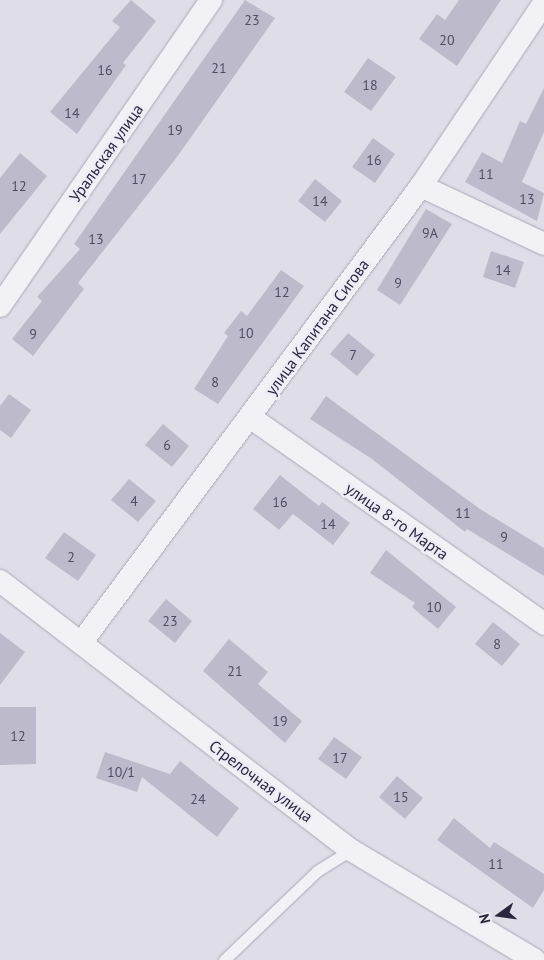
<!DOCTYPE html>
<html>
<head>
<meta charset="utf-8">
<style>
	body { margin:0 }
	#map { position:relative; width:544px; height:960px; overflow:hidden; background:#dfdee8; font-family:"PT Sans",sans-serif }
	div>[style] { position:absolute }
	.building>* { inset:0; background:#bdbbcb }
	.roads { filter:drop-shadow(0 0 1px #a9a7b5) drop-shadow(0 0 1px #a9a7b5) }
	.lane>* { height:11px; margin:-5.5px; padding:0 5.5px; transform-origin:5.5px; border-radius:5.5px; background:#f2f1f6 }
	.street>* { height:22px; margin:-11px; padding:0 11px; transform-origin:11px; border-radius:11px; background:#f2f1f6 }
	span { translate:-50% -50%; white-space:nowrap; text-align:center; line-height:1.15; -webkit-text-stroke:5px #eeedf5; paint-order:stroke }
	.number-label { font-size:14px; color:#4f4c62 }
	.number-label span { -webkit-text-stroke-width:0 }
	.street-label { font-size:16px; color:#2a273f }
	.north { position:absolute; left:474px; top:890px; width:50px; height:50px; -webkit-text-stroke:4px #eeedf5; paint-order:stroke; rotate:256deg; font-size:14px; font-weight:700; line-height:20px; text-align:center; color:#2a273f }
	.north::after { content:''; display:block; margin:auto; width:18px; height:22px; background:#2a273f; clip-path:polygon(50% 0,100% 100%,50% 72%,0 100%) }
</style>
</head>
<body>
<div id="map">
	<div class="building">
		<i style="clip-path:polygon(131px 0,156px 21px,123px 63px,126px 65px,77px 134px,50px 112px,120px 27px,112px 21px)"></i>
		<i style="clip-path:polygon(245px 0,275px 18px,177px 157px,78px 283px,84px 289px,33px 356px,12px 339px,42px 301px,37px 297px,80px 249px,74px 244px)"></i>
		<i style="clip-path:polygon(459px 0,501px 0,457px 66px,419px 39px,437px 14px,445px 20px)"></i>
		<i style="clip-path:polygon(368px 58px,396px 77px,371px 111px,344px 92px)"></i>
		<i style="clip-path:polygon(544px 88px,544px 132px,522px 182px,544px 193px,537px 221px,465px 182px,482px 152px,502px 163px,520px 121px,526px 124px)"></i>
		<i style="clip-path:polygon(373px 138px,395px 154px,375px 183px,352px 167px)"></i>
		<i style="clip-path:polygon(20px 153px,47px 176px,0 234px,0 178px)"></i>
		<i style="clip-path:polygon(315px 179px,342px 201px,325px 222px,298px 201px)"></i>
		<i style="clip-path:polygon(426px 209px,452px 224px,400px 305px,377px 290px)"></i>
		<i style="clip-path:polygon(491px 251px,524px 262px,515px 288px,483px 277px)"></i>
		<i style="clip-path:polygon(281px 270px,304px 286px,218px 404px,194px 389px,228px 336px,224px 333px,241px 311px,247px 316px)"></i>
		<i style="clip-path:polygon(348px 333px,375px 355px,357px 376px,330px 354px)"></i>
		<i style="clip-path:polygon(9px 394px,31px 410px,11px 438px,0 430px,0 406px)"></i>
		<i style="clip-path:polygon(326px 396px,480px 509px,544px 548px,544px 576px,467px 529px,465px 532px,372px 459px,310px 419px)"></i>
		<i style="clip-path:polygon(163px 424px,189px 446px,172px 467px,145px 445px)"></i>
		<i style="clip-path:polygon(280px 475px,319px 506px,322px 502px,350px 523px,333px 545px,293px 514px,279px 530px,253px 509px)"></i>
		<i style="clip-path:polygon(129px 479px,156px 501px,138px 522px,111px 500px)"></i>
		<i style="clip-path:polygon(64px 532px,96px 555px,78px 581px,45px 558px)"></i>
		<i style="clip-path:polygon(386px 550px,456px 607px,438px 629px,412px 607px,415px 603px,370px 573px)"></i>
		<i style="clip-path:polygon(166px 599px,192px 621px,175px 643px,148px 621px)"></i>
		<i style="clip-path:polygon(493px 622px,520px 644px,502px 666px,475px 644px)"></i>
		<i style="clip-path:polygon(0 633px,25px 652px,0 685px)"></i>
		<i style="clip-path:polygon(229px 639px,268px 672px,258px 684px,302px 721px,285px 743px,203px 671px)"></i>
		<i style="clip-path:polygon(0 707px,36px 707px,36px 764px,0 765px)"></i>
		<i style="clip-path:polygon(334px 737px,362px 757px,346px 779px,318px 759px)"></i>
		<i style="clip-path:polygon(105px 752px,170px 774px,180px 761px,239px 808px,217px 837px,142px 777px,137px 792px,96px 778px)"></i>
		<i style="clip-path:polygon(397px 776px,423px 798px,405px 819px,379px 797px)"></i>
		<i style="clip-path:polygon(454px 818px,490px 848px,494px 842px,544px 874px,544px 890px,533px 908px,437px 840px)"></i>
	</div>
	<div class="roads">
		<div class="lane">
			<i style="left:224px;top:960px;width:129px;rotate:-43.7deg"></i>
			<i style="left:317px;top:871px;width:40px;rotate:-32deg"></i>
		</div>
		<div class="street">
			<i style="left:421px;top:186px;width:136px;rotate:25.2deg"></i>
			<i style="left:0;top:306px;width:372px;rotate:-55.4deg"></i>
			<i style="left:250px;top:417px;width:360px;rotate:35.1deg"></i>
			<i style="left:0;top:581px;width:442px;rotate:37.5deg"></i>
			<i style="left:351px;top:850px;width:214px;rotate:30.9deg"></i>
			<i style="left:81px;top:643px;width:570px;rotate:-53.35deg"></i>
			<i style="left:421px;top:186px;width:220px;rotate:-56.1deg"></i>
		</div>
	</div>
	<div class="number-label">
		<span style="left:252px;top:20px">23</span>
		<span style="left:447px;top:40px">20</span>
		<span style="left:219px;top:68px">21</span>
		<span style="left:105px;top:70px">16</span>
		<span style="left:370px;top:85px">18</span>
		<span style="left:72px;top:113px">14</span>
		<span style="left:175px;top:130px">19</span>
		<span style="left:374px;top:160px">16</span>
		<span style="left:486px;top:174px">11</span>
		<span style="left:139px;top:179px">17</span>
		<span style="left:19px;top:186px">12</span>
		<span style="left:527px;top:199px">13</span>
		<span style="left:320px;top:201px">14</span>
		<span style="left:430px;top:233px">9А</span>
		<span style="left:96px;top:239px">13</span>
		<span style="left:503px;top:270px">14</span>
		<span style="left:398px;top:283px">9</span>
		<span style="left:282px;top:292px">12</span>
		<span style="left:246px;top:333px">10</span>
		<span style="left:33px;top:334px">9</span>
		<span style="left:353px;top:355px">7</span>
		<span style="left:215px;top:382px">8</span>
		<span style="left:167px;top:445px">6</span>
		<span style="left:134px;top:501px">4</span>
		<span style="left:280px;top:502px">16</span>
		<span style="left:463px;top:513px">11</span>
		<span style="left:328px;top:524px">14</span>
		<span style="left:504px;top:537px">9</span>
		<span style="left:71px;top:557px">2</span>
		<span style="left:434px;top:607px">10</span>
		<span style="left:170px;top:621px">23</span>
		<span style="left:497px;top:644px">8</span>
		<span style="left:235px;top:671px">21</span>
		<span style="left:280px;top:721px">19</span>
		<span style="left:18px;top:736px">12</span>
		<span style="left:340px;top:758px">17</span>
		<span style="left:121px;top:772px">10/1</span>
		<span style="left:401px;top:797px">15</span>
		<span style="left:198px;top:799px">24</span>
		<span style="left:496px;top:864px">11</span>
	</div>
	<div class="street-label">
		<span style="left:106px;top:153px;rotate:-55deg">Уральская улица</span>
		<span style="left:317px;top:327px;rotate:-54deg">улица Капитана Сигова</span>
		<span style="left:397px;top:521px;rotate:35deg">улица 8-го Марта</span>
		<span style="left:261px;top:781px;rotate:37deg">Стрелочная улица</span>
	</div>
	<div class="north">N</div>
</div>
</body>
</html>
